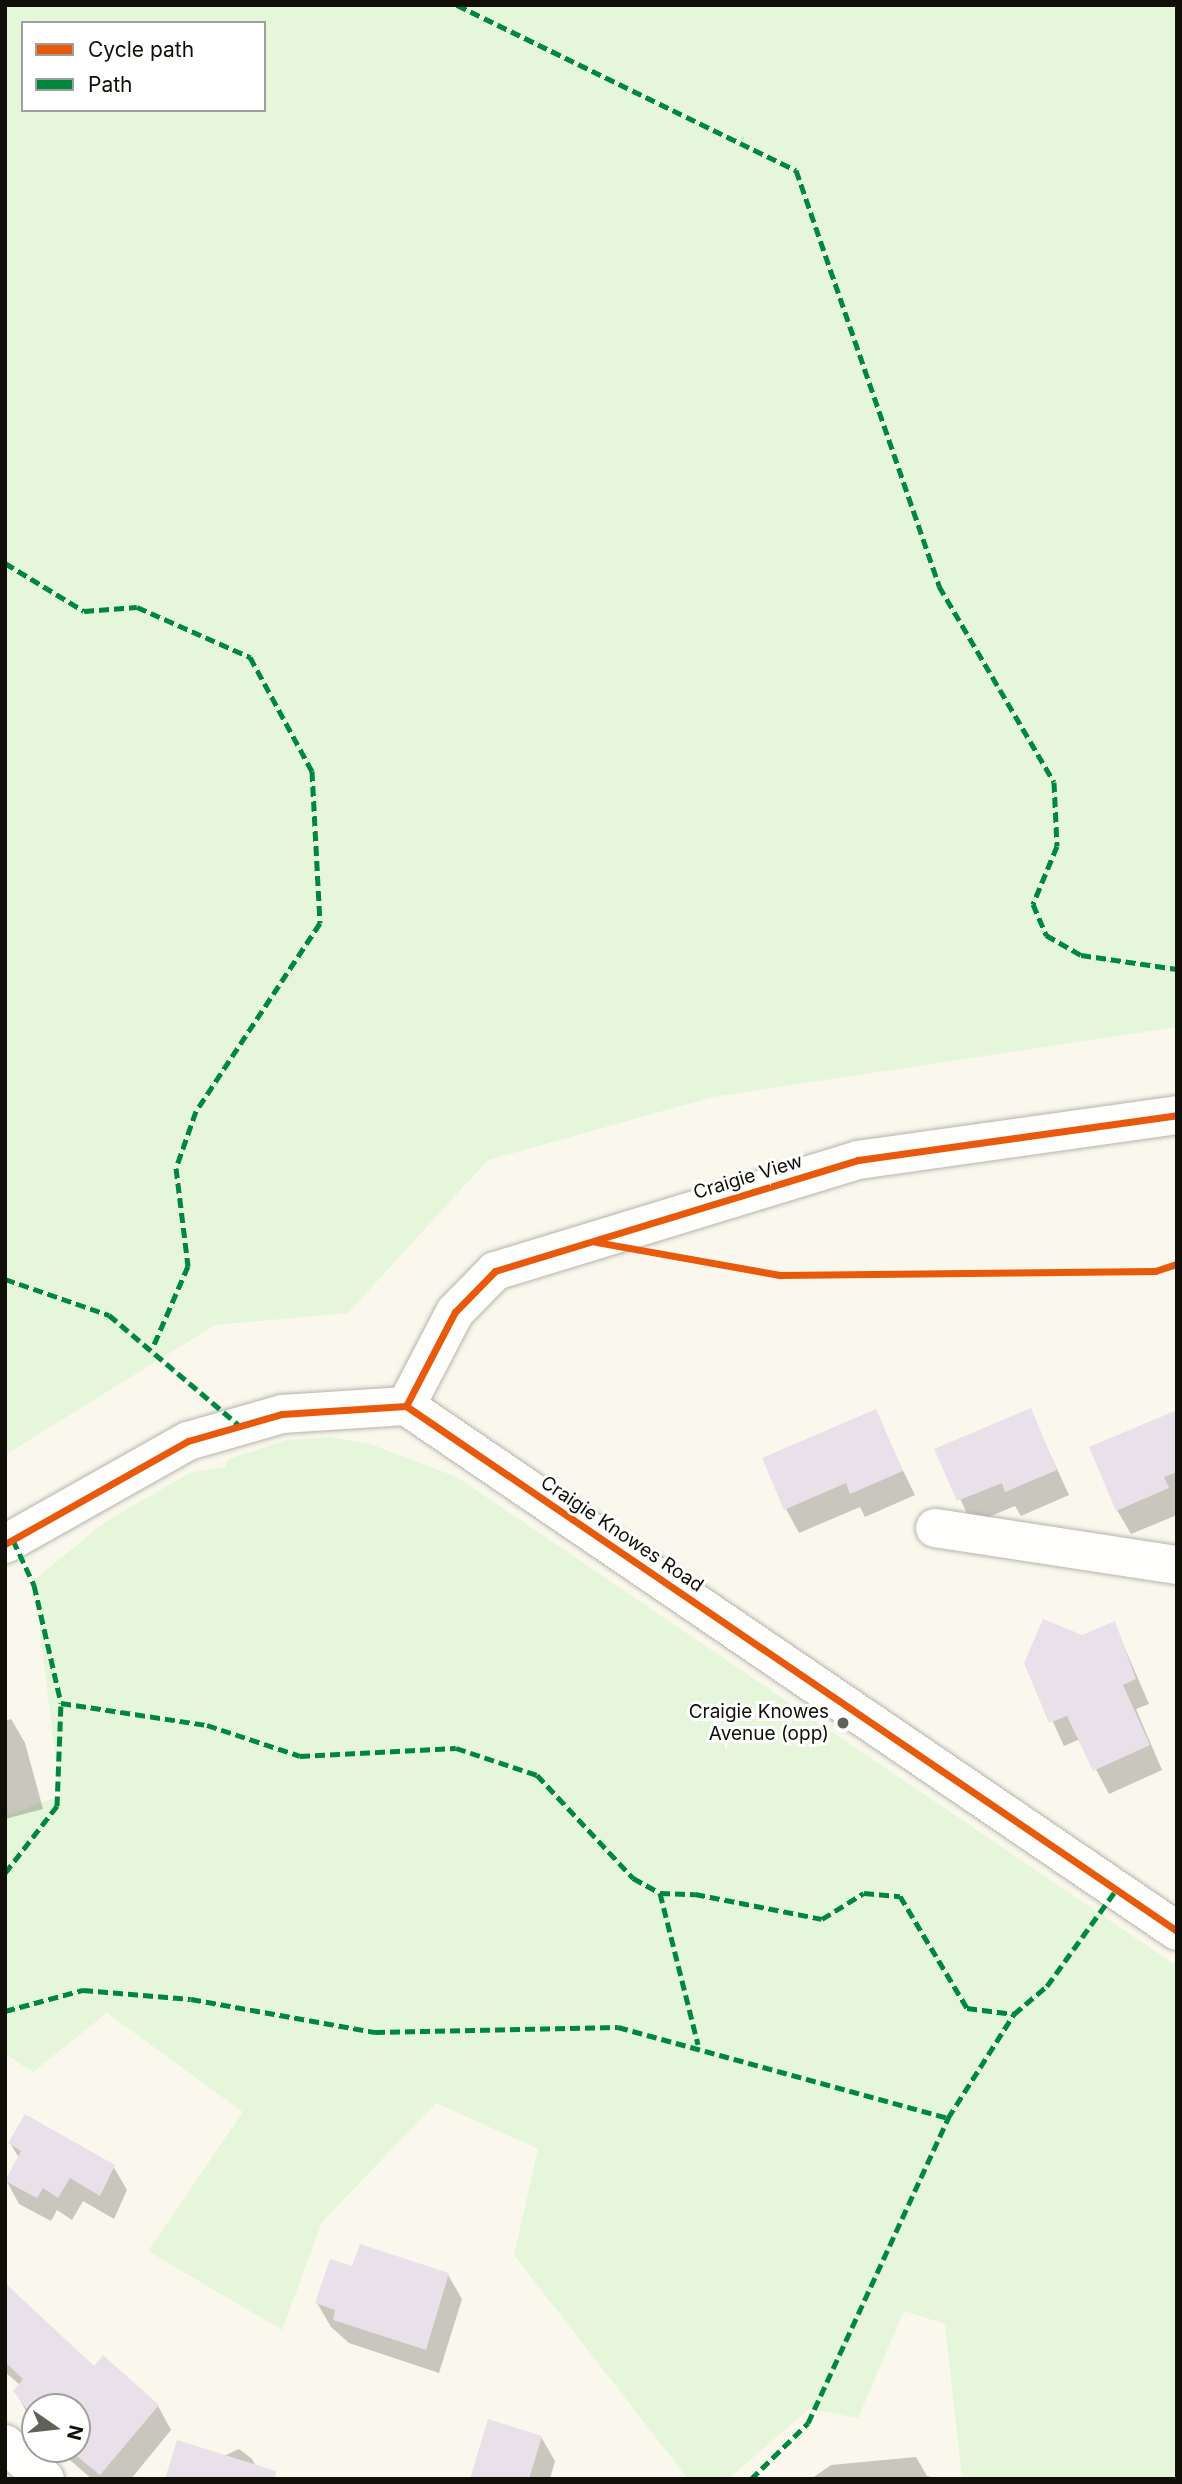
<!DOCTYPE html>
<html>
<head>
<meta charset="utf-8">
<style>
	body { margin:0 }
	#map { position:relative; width:1182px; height:2484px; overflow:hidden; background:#faf8ed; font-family:Inter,sans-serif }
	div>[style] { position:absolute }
	.green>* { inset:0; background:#e5f6db }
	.shadow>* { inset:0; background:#0003 }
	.building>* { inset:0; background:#e8e1ea }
	.roads { filter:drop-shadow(0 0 2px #b5b4ac) drop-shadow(0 0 2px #b5b4ac) }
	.minor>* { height:38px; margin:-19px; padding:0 19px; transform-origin:19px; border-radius:19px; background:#fefefc }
	.quiet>* { height:5px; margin-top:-2.5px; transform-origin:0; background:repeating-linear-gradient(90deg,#00873e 0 10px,transparent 0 15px) }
	.cycleway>* { height:7px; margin:-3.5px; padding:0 3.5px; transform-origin:3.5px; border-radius:3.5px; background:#e8590c }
	.dots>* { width:19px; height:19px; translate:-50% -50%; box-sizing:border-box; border:4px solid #fff; border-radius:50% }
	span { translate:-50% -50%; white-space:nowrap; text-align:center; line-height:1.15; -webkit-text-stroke:6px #fff; paint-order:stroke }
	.street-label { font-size:19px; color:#100f08 }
	.poi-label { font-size:19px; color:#100f08 }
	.right { translate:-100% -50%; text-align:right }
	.frame { position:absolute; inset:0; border:7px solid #100f08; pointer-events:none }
	.legend { position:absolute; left:21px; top:21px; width:245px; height:91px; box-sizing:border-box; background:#fff; border:2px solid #9f9f9c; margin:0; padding:9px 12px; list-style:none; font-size:21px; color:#100f08 }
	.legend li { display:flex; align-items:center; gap:14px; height:35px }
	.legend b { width:35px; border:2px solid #9f9f9c }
	.north { position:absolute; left:21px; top:2393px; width:70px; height:70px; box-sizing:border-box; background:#fff; border:2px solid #9f9f9c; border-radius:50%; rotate:104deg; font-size:19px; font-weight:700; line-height:28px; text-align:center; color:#100f08 }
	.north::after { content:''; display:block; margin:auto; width:24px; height:32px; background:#626158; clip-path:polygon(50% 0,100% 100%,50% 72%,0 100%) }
</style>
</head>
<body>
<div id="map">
	<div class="green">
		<i style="clip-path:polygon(evenodd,5px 5px,1177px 5px,1177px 1027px,713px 1097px,488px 1160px,348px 1313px,215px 1325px,5px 1455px,5px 5px,23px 23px,264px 23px,264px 110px,23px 110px,23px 23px)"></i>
		<i style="clip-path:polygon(331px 1437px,370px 1444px,457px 1477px,1177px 1966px,1177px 2479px,962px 2479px,945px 2324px,904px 2311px,858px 2418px,809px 2409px,728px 2479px,688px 2479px,514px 2255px,538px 2149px,436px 2103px,322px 2222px,282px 2330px,148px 2251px,243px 2112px,107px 2013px,33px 2072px,5px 2054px,5px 1816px,60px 1796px,34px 1580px,105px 1522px,191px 1472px,225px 1467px,228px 1459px,287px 1440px)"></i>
	</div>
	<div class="shadow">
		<i style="clip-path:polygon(1030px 1410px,1069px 1495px,1021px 1516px,1015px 1506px,972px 1524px,937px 1450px)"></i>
		<i style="clip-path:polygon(1177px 1412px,1177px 1515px,1131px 1534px,1117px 1510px)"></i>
		<i style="clip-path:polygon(886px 1436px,915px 1495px,865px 1517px,860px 1507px,799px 1533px,786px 1509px)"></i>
		<i style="clip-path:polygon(1114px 1623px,1149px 1704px,1136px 1709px,1162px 1770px,1109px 1794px,1080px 1739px,1064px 1746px,1026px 1663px)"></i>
		<i style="clip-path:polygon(11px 1719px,25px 1743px,43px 1809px,5px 1819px,5px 1721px)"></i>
		<i style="clip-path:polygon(10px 2143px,113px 2166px,127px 2190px,114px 2219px,83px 2201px,72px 2220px,57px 2210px,51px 2221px,19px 2204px,6px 2180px,19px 2158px)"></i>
		<i style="clip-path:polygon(353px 2268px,448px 2275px,462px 2299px,439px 2373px,349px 2343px,331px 2327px,317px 2303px)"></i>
		<i style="clip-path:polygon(5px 2288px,95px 2368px,158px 2406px,171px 2430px,131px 2479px,92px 2479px,57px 2449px,77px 2449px,77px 2407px,35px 2407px,35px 2427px,15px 2391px,20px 2385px,5px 2372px)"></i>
		<i style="clip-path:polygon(541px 2437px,555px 2461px,550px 2479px,474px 2479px)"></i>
		<i style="clip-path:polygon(239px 2449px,252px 2459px,263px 2479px,224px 2456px)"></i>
		<i style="clip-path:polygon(916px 2457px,927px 2476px,940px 2479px,811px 2479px,831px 2465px)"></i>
	</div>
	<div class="building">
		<i style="clip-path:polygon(1031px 1408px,1057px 1470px,1005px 1492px,1002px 1483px,957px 1501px,934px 1449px)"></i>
		<i style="clip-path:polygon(876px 1409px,903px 1471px,850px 1494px,846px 1483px,784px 1510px,762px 1458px)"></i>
		<i style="clip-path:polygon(1177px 1410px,1177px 1472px,1164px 1477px,1169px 1488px,1116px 1511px,1089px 1447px)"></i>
		<i style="clip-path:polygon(1043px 1619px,1082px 1635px,1115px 1621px,1136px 1679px,1123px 1685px,1150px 1745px,1093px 1771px,1067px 1716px,1049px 1723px,1024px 1663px)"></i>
		<i style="clip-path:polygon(25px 2114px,115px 2165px,100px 2196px,70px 2178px,58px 2198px,43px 2188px,37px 2198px,5px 2181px,21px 2151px,8px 2143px)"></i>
		<i style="clip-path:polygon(360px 2244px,449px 2273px,426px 2350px,333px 2320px,335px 2310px,315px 2303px,330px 2259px,352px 2266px)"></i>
		<i style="clip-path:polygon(5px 2283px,94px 2366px,103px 2355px,159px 2405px,100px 2475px,68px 2449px,77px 2449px,77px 2407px,35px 2407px,35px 2420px,13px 2391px,23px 2379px,5px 2362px)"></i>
		<i style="clip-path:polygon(488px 2419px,542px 2436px,529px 2479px,470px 2479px)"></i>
		<i style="clip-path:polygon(177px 2440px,276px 2471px,275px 2479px,165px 2479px)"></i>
	</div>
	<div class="roads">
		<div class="minor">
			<i style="left:406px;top:1406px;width:106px;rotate:-62.5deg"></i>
			<i style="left:455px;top:1312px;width:57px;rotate:-45.7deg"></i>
			<i style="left:495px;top:1271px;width:380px;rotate:-17deg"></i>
			<i style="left:858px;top:1160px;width:322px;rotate:-8deg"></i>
			<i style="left:935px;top:1528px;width:245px;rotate:8.7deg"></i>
			<i style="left:5px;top:1544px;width:210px;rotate:-29.4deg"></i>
			<i style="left:188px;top:1441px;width:98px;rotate:-16deg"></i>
			<i style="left:282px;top:1414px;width:124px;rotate:-3.7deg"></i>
			<i style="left:406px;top:1406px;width:933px;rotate:34.25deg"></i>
			<i style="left:5px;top:2444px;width:53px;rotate:41.2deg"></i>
		</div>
	</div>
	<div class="quiet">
		<i style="left:457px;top:5px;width:377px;rotate:26deg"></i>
		<i style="left:796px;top:170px;width:440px;rotate:71deg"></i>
		<i style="left:939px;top:586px;width:227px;rotate:59.6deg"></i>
		<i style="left:1054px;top:782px;width:64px;rotate:87.3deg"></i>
		<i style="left:1057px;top:846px;width:63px;rotate:112.5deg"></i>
		<i style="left:1033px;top:904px;width:34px;rotate:67deg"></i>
		<i style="left:1046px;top:935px;width:40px;rotate:29.7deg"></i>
		<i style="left:1081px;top:955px;width:97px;rotate:8.3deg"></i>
		<i style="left:5px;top:563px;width:92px;rotate:31.3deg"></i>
		<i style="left:84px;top:611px;width:53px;rotate:-4.3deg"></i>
		<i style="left:137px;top:607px;width:124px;rotate:23.9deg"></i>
		<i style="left:250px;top:657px;width:130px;rotate:61.5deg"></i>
		<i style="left:312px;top:771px;width:152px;rotate:87deg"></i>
		<i style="left:320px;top:923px;width:225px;rotate:123.4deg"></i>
		<i style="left:196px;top:1111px;width:60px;rotate:109.3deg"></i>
		<i style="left:176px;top:1168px;width:99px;rotate:83deg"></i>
		<i style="left:188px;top:1266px;width:88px;rotate:113.4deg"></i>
		<i style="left:5px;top:1279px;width:110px;rotate:19.1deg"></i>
		<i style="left:109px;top:1315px;width:172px;rotate:40.3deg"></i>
		<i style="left:13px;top:1540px;width:50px;rotate:65deg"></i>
		<i style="left:34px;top:1585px;width:121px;rotate:77.1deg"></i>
		<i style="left:61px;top:1703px;width:148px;rotate:8.6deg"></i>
		<i style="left:207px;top:1725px;width:98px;rotate:18.4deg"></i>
		<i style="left:300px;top:1756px;width:156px;rotate:-2.9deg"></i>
		<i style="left:456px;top:1748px;width:85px;rotate:18.4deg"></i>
		<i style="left:537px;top:1775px;width:141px;rotate:47deg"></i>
		<i style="left:633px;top:1878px;width:31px;rotate:29deg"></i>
		<i style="left:660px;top:1893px;width:35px;rotate:2deg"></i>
		<i style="left:695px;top:1894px;width:129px;rotate:11.1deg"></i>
		<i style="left:822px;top:1919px;width:49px;rotate:-31.8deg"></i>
		<i style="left:864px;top:1893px;width:36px;rotate:5deg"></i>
		<i style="left:900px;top:1896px;width:131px;rotate:59.1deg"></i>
		<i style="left:967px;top:2008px;width:47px;rotate:7.3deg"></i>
		<i style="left:5px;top:1873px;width:85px;rotate:-52.2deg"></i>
		<i style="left:57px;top:1806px;width:103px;rotate:-87.8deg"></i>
		<i style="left:660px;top:1893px;width:156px;rotate:75.9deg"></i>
		<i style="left:5px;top:2011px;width:81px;rotate:-15.1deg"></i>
		<i style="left:83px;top:1990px;width:108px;rotate:4.8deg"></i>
		<i style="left:191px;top:1999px;width:187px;rotate:10.2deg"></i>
		<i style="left:375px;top:2032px;width:243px;rotate:-1.2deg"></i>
		<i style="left:618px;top:2027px;width:342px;rotate:15.4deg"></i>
		<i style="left:751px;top:2479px;width:80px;rotate:-44.5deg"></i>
		<i style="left:808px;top:2423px;width:336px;rotate:-65.3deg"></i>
		<i style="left:948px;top:2118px;width:123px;rotate:-57.6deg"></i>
		<i style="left:1014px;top:2014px;width:43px;rotate:-40.3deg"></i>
		<i style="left:1047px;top:1986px;width:118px;rotate:-54.3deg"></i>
	</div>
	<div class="cycleway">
		<i style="left:596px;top:1242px;width:186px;rotate:10.2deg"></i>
		<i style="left:779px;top:1275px;width:376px;rotate:-0.6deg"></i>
		<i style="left:1155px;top:1271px;width:23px;rotate:-18deg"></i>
		<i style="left:406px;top:1406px;width:106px;rotate:-62.5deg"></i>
		<i style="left:455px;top:1312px;width:57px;rotate:-45.7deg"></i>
		<i style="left:495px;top:1271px;width:380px;rotate:-17deg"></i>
		<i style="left:858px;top:1160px;width:322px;rotate:-8deg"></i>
		<i style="left:5px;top:1544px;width:210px;rotate:-29.4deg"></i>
		<i style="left:188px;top:1441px;width:98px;rotate:-16deg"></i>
		<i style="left:282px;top:1414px;width:124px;rotate:-3.7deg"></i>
		<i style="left:406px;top:1406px;width:933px;rotate:34.25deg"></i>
	</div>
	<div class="dots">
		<i style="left:843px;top:1723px;background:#626158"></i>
	</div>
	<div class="street-label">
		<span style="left:748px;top:1177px;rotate:-17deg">Craigie View</span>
		<span style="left:622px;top:1534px;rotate:34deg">Craigie Knowes Road</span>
	</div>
	<div class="poi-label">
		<span class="right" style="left:829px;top:1723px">Craigie Knowes<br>Avenue (opp)</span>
	</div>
	<div class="frame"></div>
	<ul class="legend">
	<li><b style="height:9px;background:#e8590c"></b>Cycle path</li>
	<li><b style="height:9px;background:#00873e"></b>Path</li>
	</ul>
	<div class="north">N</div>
</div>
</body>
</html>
